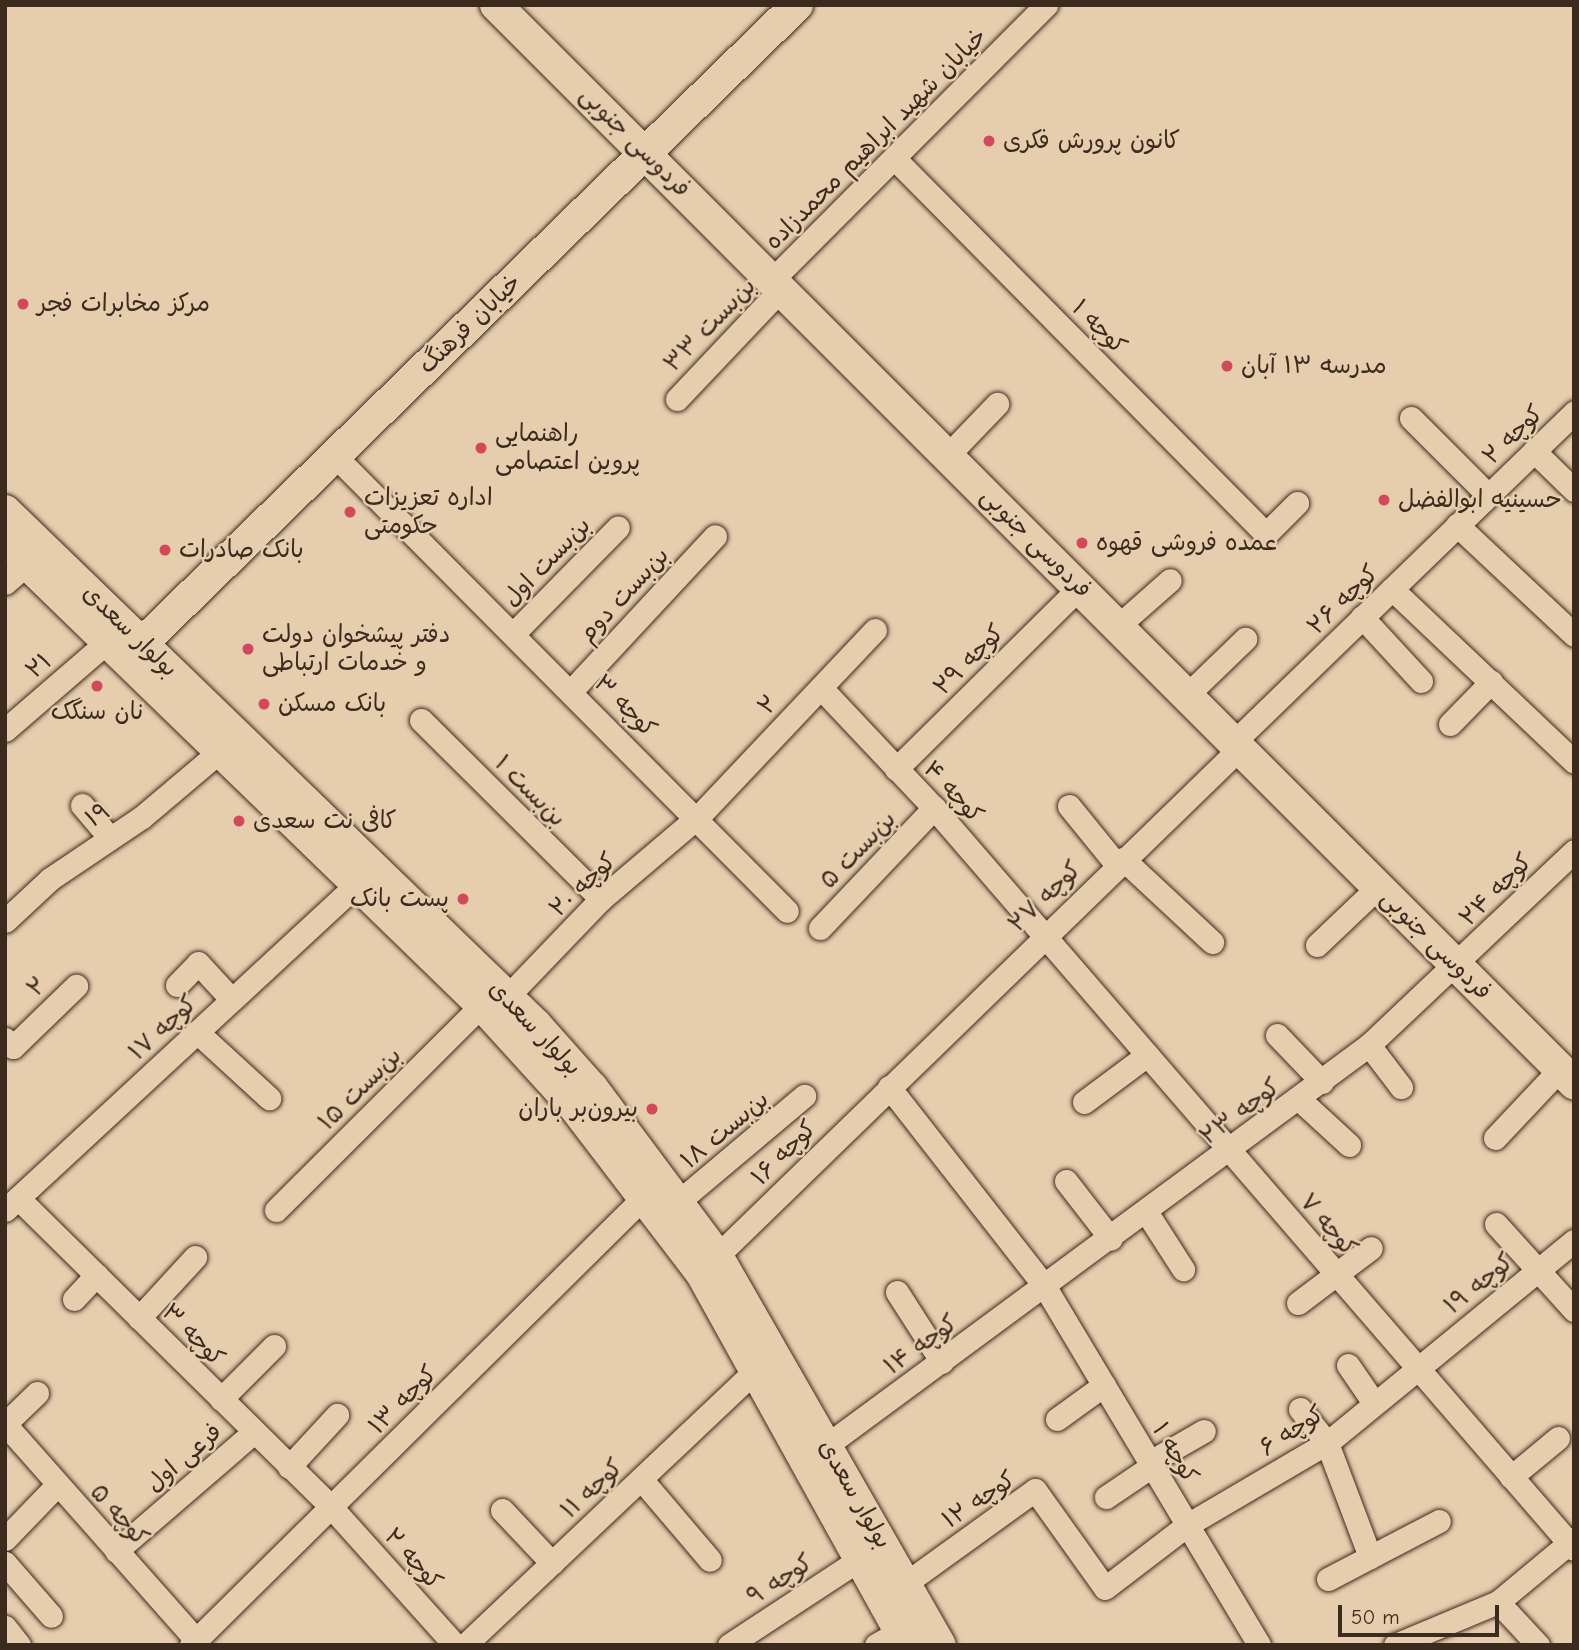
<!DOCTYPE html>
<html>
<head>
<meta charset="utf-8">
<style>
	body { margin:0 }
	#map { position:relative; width:1579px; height:1650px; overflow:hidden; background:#e6cdae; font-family:"Comic Neue","Playpen Sans Arabic",sans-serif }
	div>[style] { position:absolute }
	.roads { filter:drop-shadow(0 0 2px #3b2a1e) drop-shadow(0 0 2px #3b2a1e) }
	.street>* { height:23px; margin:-11.5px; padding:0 11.5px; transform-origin:11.5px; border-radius:11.5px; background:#e6cdae }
	.secondary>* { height:32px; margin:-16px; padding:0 16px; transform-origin:16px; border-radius:16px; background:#e6cdae }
	.dots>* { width:19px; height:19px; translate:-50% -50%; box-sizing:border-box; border:4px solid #e6cdae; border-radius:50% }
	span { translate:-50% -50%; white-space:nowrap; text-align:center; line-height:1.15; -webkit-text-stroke:5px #e6cdae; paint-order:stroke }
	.street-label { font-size:24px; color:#3b2a1e }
	.poi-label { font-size:24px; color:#3b2a1e }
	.left { translate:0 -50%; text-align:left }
	.right { translate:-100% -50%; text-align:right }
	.frame { position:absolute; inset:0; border:7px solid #3b2a1e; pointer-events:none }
	.scale { position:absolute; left:1338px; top:1605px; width:161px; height:32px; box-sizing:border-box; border:4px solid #3b2a1e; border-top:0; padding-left:9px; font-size:21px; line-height:24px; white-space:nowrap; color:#3b2a1e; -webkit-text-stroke:5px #e6cdae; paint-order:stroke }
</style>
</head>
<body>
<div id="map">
	<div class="roads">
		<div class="street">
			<i style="left:894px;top:158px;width:529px;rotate:45.31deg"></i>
			<i style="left:1266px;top:534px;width:44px;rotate:-45deg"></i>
			<i style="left:773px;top:279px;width:387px;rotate:-45.1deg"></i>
			<i style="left:677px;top:399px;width:153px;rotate:-46.6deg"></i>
			<i style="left:1411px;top:418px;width:109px;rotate:45deg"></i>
			<i style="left:1534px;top:451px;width:56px;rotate:44.3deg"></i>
			<i style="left:948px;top:455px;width:71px;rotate:-46.1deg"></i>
			<i style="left:335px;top:456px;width:641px;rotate:45.19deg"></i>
			<i style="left:1457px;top:525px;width:161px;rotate:43.2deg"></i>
			<i style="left:5px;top:583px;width:30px;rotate:-41deg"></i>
			<i style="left:1392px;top:589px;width:251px;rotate:43.5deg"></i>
			<i style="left:1362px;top:617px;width:87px;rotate:47.3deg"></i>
			<i style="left:1118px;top:626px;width:69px;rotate:-41.5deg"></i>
			<i style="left:514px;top:633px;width:148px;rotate:-45.5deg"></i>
			<i style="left:821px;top:688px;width:165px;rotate:46.7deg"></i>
			<i style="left:934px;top:808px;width:979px;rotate:49.18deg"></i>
			<i style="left:572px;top:690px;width:210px;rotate:-47.1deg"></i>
			<i style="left:1187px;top:695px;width:81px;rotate:-44deg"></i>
			<i style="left:421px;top:720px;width:254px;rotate:44.8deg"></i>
			<i style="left:1450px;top:724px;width:59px;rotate:-45.7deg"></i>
			<i style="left:5px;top:730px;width:135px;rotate:-40.8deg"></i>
			<i style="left:1234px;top:742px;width:474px;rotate:-44.1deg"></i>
			<i style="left:896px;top:769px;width:259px;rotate:-44.7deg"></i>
			<i style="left:82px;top:805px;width:43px;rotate:49.7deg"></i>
			<i style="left:1069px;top:806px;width:76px;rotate:50.9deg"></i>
			<i style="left:1123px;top:859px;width:122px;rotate:43deg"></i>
			<i style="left:5px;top:921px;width:62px;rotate:-43deg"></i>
			<i style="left:50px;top:879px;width:111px;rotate:-34deg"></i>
			<i style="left:142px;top:817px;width:102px;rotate:-40.2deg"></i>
			<i style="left:820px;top:928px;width:166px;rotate:-46.5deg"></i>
			<i style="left:1317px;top:945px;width:84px;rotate:-43.6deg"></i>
			<i style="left:177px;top:985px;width:30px;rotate:-46deg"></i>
			<i style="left:198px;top:963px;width:50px;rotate:47.4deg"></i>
			<i style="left:507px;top:997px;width:136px;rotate:-46.2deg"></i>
			<i style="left:601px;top:899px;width:128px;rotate:-40.3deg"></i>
			<i style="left:699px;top:816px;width:256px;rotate:-46.6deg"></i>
			<i style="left:197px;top:1032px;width:98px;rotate:42.5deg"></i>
			<i style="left:1277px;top:1035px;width:65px;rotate:46.2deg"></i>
			<i style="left:5px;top:1039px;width:11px;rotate:45deg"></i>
			<i style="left:13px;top:1047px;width:88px;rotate:-44.1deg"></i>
			<i style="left:1369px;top:1045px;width:53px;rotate:52.7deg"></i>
			<i style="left:889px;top:1087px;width:254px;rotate:52deg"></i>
			<i style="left:1045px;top:1287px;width:417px;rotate:59.1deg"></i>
			<i style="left:1299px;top:1099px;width:68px;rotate:42.6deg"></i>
			<i style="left:1084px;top:1102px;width:79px;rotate:-36.7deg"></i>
			<i style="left:1495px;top:1138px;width:95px;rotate:-46.7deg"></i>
			<i style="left:1066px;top:1181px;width:73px;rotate:52.2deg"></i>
			<i style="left:18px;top:1198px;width:441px;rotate:44.6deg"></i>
			<i style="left:332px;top:1508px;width:184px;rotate:48.1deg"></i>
			<i style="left:678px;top:1202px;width:165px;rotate:-40.1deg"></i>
			<i style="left:5px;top:1210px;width:480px;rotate:-42.8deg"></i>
			<i style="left:276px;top:1210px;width:291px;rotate:-44.9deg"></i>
			<i style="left:1147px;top:1213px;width:67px;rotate:57.3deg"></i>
			<i style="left:1496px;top:1224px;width:116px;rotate:47.8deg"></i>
			<i style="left:717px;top:1256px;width:729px;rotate:-44.17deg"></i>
			<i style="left:897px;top:1292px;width:83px;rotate:57.3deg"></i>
			<i style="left:74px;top:1299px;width:33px;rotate:-47deg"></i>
			<i style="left:1298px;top:1303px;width:91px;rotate:-37deg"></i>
			<i style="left:139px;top:1318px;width:83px;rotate:-47.4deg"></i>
			<i style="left:1348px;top:1365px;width:46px;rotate:55.6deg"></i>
			<i style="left:37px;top:1393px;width:45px;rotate:135.9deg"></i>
			<i style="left:5px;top:1424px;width:288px;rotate:48.5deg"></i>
			<i style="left:221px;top:1399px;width:75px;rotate:-45deg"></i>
			<i style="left:1300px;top:1409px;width:43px;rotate:51.5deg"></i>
			<i style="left:1327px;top:1443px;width:122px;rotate:69.3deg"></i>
			<i style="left:1057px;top:1419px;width:58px;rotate:-35.9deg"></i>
			<i style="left:827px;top:1445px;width:674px;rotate:-36.43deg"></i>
			<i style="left:1369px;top:1045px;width:282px;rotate:-43.4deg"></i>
			<i style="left:1150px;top:1462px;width:62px;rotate:-29.9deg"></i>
			<i style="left:289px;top:1467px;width:71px;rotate:-47.3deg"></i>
			<i style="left:1511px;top:1477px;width:61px;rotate:-39.7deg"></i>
			<i style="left:641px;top:1479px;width:106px;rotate:49.6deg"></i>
			<i style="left:1106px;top:1497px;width:55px;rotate:-34deg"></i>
			<i style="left:502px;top:1510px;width:73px;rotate:46.7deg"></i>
			<i style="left:5px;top:1539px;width:75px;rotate:-46.1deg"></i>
			<i style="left:116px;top:1551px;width:182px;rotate:-40.8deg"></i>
			<i style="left:5px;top:1563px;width:70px;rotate:49deg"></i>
			<i style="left:1328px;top:1579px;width:125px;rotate:-27.6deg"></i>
			<i style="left:906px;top:1583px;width:159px;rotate:-35.8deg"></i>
			<i style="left:1035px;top:1490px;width:120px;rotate:54.5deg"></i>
			<i style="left:1105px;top:1588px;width:103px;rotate:-37.5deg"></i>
			<i style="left:1187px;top:1525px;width:162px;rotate:-30.4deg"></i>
			<i style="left:1327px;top:1443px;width:319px;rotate:-39.3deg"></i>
			<i style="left:1498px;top:1602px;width:59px;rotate:47.1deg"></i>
			<i style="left:5px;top:1627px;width:23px;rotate:52deg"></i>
			<i style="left:191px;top:1645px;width:639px;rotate:-44.68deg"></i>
			<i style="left:465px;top:1645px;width:399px;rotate:-43.4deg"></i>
			<i style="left:729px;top:1645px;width:157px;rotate:-33.3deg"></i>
			<i style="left:876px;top:1645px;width:28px;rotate:-30deg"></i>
			<i style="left:1395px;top:1645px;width:112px;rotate:-22.7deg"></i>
			<i style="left:1498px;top:1602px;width:99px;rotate:-39.7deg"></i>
		</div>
		<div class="secondary">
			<i style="left:496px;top:5px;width:1525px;rotate:45deg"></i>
			<i style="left:5px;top:511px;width:739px;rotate:44.07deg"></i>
			<i style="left:536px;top:1025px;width:84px;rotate:48.4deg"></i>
			<i style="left:592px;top:1088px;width:209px;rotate:53.3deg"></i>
			<i style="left:717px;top:1256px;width:448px;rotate:60.2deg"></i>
			<i style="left:5px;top:542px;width:665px;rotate:44.15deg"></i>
			<i style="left:482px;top:1005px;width:135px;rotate:47.7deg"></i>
			<i style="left:573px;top:1105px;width:213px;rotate:52.6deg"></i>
			<i style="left:702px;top:1274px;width:424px;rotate:61deg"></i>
			<i style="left:129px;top:656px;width:933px;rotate:-44.26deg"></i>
		</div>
	</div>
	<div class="dots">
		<i style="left:989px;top:141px;background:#d1495b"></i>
		<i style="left:23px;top:304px;background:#d1495b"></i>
		<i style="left:1227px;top:366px;background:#d1495b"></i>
		<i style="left:481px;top:448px;background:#d1495b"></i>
		<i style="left:1384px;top:500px;background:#d1495b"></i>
		<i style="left:350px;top:512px;background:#d1495b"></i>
		<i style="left:1082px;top:543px;background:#d1495b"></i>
		<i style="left:165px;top:550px;background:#d1495b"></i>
		<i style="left:248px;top:649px;background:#d1495b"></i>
		<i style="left:97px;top:686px;background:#d1495b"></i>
		<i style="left:264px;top:704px;background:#d1495b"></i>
		<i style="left:239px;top:821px;background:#d1495b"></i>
		<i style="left:463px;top:899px;background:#d1495b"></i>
		<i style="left:652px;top:1109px;background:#d1495b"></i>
	</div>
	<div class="street-label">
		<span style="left:876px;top:139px;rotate:-45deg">خیابان شهید ابراهیم محمدزاده</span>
		<span style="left:635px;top:142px;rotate:45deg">فردوسی جنوبی</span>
		<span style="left:470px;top:324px;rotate:-44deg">خیابان فرهنگ</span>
		<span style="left:710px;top:325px;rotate:-46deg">بن‌بست ۳۳</span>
		<span style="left:1099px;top:327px;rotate:45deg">کوچه ۱</span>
		<span style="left:1513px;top:435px;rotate:-44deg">کوچه ۲</span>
		<span style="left:1036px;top:543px;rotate:45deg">فردوسی جنوبی</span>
		<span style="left:547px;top:562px;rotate:-46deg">بن‌بست اول</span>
		<span style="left:624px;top:595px;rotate:-47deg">بن‌بست دوم</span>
		<span style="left:1343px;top:600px;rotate:-44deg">کوچه ۲۶</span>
		<span style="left:130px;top:631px;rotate:44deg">بولوار سعدی</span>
		<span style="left:969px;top:660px;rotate:-45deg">کوچه ۲۹</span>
		<span style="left:39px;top:666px;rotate:-41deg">۲۱</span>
		<span style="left:768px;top:705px;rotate:-47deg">۲</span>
		<span style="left:625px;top:706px;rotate:45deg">کوچه ۳</span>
		<span style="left:530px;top:791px;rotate:45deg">بن‌بست ۱</span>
		<span style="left:953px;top:792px;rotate:47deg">کوچه ۴</span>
		<span style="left:98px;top:815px;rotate:-34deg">۱۹</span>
		<span style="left:858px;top:850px;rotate:-46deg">بن‌بست ۵</span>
		<span style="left:583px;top:885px;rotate:-43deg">کوچه ۲۰</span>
		<span style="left:1496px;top:890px;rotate:-45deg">کوچه ۲۴</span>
		<span style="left:1045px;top:897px;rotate:-44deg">کوچه ۲۷</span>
		<span style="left:1436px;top:945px;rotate:45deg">فردوسی جنوبی</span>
		<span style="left:37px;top:987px;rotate:-44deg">۲</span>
		<span style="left:163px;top:1028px;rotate:-43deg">کوچه ۱۷</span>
		<span style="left:535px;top:1028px;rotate:46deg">بولوار سعدی</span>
		<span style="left:360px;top:1089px;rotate:-45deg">بن‌بست ۱۵</span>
		<span style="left:1240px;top:1112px;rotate:-37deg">کوچه ۲۳</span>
		<span style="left:725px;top:1130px;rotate:-40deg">بن‌بست ۱۸</span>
		<span style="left:784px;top:1153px;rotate:-45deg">کوچه ۱۶</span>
		<span style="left:1328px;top:1225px;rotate:49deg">کوچه ۷</span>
		<span style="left:1479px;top:1284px;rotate:-39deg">کوچه ۱۹</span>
		<span style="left:193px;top:1335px;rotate:45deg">کوچه ۳</span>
		<span style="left:921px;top:1345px;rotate:-36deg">کوچه ۱۴</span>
		<span style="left:403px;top:1400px;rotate:-45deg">کوچه ۱۳</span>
		<span style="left:1292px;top:1431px;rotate:-33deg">کوچه ۶</span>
		<span style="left:1175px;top:1453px;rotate:59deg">کوچه ۱</span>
		<span style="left:184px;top:1458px;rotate:-41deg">فرعی اول</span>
		<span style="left:592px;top:1489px;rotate:-43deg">کوچه ۱۱</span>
		<span style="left:855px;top:1494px;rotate:60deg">بولوار سعدی</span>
		<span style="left:979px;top:1500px;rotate:-34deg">کوچه ۱۲</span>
		<span style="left:119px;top:1515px;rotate:48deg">کوچه ۵</span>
		<span style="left:413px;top:1559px;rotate:48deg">کوچه ۲</span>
		<span style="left:780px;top:1580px;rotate:-33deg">کوچه ۹</span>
	</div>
	<div class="poi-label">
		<span class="left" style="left:1003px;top:141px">کانون پرورش فکری</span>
		<span class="left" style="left:37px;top:304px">مرکز مخابرات فجر</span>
		<span class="left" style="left:1241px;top:366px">مدرسه ۱۳ آبان</span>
		<span class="left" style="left:495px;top:448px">راهنمایی<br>پروین اعتصامی</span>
		<span class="left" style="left:364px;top:512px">اداره تعزیزات<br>حکومتی</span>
		<span class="left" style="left:1398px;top:500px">حسینیه ابوالفضل</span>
		<span class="left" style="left:1096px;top:543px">عمده فروشی قهوه</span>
		<span class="left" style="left:179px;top:550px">بانک صادرات</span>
		<span class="left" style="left:262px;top:649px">دفتر پیشخوان دولت<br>و خدمات ارتباطی</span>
		<span class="left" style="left:278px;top:704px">بانک مسکن</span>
		<span style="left:97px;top:712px">نان سنگک</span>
		<span class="left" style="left:253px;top:821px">کافی نت سعدی</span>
		<span class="right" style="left:449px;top:899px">پست بانک</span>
		<span class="right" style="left:638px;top:1109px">بیرون‌بر باران</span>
	</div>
	<div class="frame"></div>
	<div class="scale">50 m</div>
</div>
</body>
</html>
